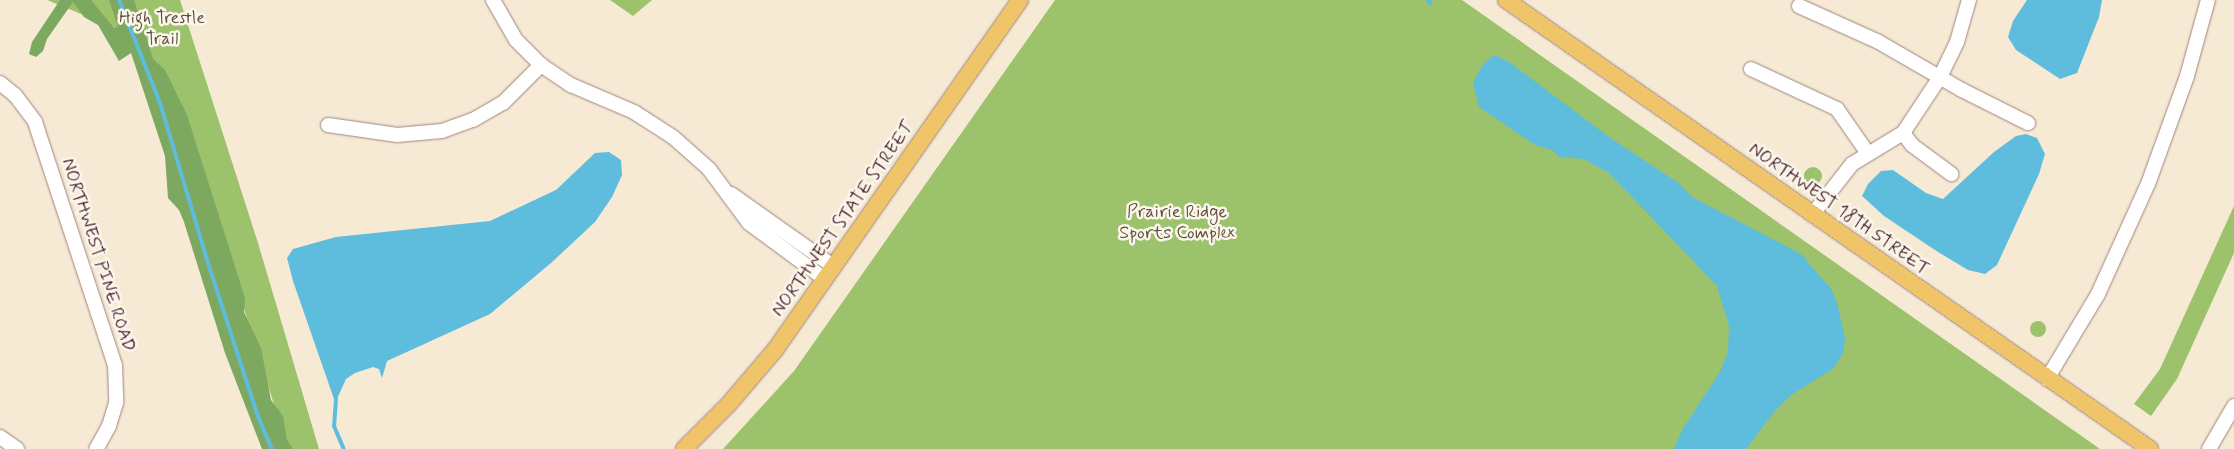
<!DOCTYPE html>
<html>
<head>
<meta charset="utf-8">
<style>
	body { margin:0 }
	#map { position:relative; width:2234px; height:449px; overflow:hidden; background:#f6ead5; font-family:Mynerve,sans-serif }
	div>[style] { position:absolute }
	.green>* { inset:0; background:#9cc26c }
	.round { border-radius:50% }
	.forest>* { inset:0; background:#7da860 }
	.water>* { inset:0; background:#5ebcdc }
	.stream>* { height:4px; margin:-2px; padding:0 2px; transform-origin:2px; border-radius:2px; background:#5ebcdc }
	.roads { filter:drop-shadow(0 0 1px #a08480) drop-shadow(0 0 1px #a08480) }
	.minor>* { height:14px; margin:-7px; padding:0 7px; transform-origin:7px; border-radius:7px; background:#fff }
	.major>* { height:16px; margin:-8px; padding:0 8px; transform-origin:8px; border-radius:8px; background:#f0c469 }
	span { translate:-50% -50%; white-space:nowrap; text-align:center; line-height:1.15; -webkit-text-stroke:5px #fbf7ec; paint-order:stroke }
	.park-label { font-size:18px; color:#63503e }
	.street-label { font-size:18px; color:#4a1f2b }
</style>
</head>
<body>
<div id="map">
	<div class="green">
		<i style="clip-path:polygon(47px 0,180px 0,258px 243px,319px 449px,288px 449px,234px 277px,135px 36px)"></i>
		<i style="clip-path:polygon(610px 0,652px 0,633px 16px)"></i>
		<i style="clip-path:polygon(1055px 0,1462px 0,2100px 449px,723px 449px,794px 371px)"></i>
		<i class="round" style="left:1804px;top:167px;width:18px;height:18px"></i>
		<i style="clip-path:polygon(2234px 206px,2234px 253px,2177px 379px,2151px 416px,2134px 404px,2160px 369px)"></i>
		<i class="round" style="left:2030px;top:321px;width:16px;height:16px"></i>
	</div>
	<div class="forest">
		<i style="clip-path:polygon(60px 0,91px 0,114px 28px,118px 27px,109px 0,134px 0,153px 59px,165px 70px,187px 115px,245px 298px,244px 312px,261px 348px,271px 400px,283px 416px,287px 440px,293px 449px,262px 449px,225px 353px,184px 222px,179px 210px,168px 198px,165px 156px,131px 53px,119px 61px,98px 25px,84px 17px,73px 2px,47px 39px,43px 51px,36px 57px,29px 54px,32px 42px)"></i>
	</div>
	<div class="water">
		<i style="clip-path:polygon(2027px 0,2102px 0,2099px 17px,2077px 73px,2060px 79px,2016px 50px,2008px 37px,2013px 21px)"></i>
		<i style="clip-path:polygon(1494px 55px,1509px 62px,1609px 137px,1680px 184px,1692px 197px,1801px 254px,1831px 289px,1837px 302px,1845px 338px,1843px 353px,1834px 368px,1791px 395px,1775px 411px,1746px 449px,1674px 449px,1682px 430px,1720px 372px,1728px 351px,1729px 326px,1717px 286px,1609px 173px,1584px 159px,1559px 157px,1552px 150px,1535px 145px,1479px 107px,1473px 83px,1483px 64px)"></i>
		<i style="clip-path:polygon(2026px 134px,2037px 138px,2045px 154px,2039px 174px,1997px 265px,1985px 274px,1968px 270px,1938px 252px,1884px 216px,1862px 196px,1868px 184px,1881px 171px,1893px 170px,1926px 193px,1943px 199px,1994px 152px,2016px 136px)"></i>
		<i style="clip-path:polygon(609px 152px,621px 160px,622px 175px,612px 197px,595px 222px,551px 263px,490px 314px,387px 361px,382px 378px,379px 369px,373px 367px,355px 373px,346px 379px,337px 399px,334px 399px,293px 281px,287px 258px,293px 249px,336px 237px,490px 221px,556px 190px,595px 153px)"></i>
	</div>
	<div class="stream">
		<i style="left:119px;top:0;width:111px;rotate:68.3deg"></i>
		<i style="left:160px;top:103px;width:170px;rotate:73.3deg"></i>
		<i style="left:209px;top:266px;width:156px;rotate:72deg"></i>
		<i style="left:257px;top:414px;width:38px;rotate:67deg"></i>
		<i style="left:1428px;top:0;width:4px;rotate:56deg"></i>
		<i style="left:336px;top:399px;width:27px;rotate:94deg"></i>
		<i style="left:334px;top:426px;width:25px;rotate:67deg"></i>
	</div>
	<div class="roads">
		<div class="minor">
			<i style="left:493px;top:0;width:46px;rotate:60.1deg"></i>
			<i style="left:516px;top:40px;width:35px;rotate:45deg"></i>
			<i style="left:541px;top:65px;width:36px;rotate:34deg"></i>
			<i style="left:571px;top:85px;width:69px;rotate:23.2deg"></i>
			<i style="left:634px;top:112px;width:46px;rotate:32.7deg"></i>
			<i style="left:673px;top:137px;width:48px;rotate:41.6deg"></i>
			<i style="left:709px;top:169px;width:67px;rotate:53.5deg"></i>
			<i style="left:749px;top:223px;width:94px;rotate:36.4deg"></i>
			<i style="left:1799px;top:6px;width:85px;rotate:24.2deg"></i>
			<i style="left:1877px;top:41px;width:98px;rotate:30deg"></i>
			<i style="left:1962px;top:90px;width:74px;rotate:26.6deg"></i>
			<i style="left:1751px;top:69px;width:95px;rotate:24.9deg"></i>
			<i style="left:1837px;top:109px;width:52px;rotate:55.1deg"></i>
			<i style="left:0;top:83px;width:19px;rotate:39deg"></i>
			<i style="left:15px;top:95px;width:34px;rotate:53deg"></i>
			<i style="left:35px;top:122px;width:256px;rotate:71.8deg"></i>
			<i style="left:115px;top:365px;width:38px;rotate:88deg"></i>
			<i style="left:116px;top:403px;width:24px;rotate:107deg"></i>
			<i style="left:109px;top:426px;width:26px;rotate:119deg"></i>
			<i style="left:328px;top:125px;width:70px;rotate:8.2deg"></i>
			<i style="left:397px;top:135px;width:45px;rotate:-5.1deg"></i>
			<i style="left:442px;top:131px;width:33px;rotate:-20deg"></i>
			<i style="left:473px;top:120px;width:34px;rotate:-30deg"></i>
			<i style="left:503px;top:103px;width:54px;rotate:-45deg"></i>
			<i style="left:1903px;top:133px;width:15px;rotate:53deg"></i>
			<i style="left:1912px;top:145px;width:49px;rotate:36.6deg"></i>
			<i style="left:731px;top:194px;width:126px;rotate:35.3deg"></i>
			<i style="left:1812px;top:215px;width:65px;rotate:-51.9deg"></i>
			<i style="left:1852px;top:164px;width:60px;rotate:-31.3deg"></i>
			<i style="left:1903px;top:133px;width:67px;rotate:-56.5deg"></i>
			<i style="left:1940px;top:77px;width:39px;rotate:-64deg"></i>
			<i style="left:1957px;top:42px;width:44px;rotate:-74.1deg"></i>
			<i style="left:2047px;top:379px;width:99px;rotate:-59deg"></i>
			<i style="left:2098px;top:294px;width:121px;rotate:-65.6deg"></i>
			<i style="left:2148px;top:184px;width:115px;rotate:-70.1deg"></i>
			<i style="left:2187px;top:76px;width:79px;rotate:-74.6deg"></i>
			<i style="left:0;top:437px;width:21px;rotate:35deg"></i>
			<i style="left:2209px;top:449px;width:50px;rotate:-59.8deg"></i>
		</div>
		<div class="major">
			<i style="left:1506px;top:0;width:785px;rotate:34.88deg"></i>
			<i style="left:684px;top:449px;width:62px;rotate:-45deg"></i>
			<i style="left:728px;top:405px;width:72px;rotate:-49.5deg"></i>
			<i style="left:775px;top:350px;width:427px;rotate:-55deg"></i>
		</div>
	</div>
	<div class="park-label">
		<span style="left:162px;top:29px">High Trestle<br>Trail</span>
		<span style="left:1177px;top:223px">Prairie Ridge<br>Sports Complex</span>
	</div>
	<div class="street-label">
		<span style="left:1839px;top:209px;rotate:35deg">NORTHWEST 18TH STREET</span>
		<span style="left:843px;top:219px;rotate:-55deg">NORTHWEST STATE STREET</span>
		<span style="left:98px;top:255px;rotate:72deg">NORTHWEST PINE ROAD</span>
	</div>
</div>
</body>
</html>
